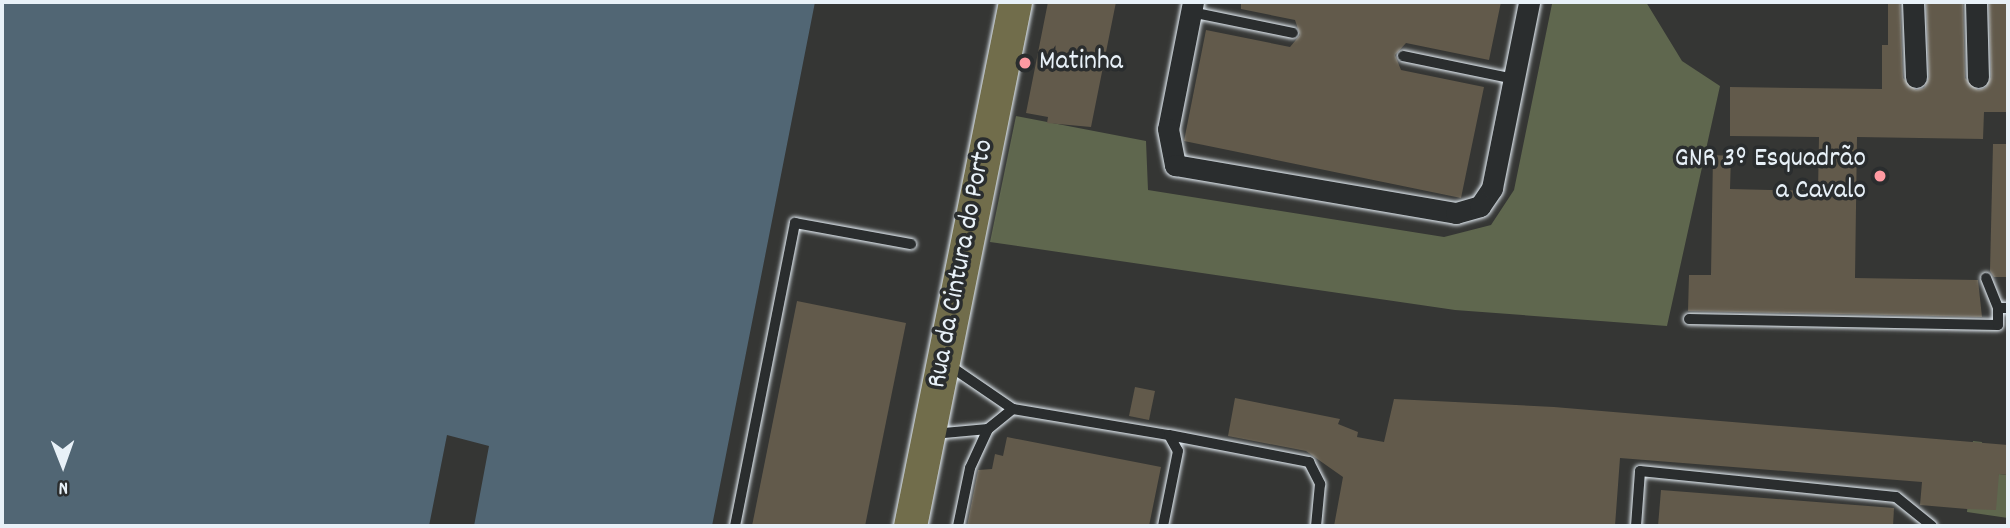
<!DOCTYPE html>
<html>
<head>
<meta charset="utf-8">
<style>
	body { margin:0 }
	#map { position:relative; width:2010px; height:528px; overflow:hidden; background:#353634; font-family:Dekko,sans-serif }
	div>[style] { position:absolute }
	.green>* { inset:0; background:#5f674e }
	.water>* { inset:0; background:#516674 }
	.building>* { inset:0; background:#625a4b }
	.roads { filter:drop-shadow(0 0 2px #e8f1f8) drop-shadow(0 0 2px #e8f1f8) }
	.lane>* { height:10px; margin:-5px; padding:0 5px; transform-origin:5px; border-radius:5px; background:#2a2d2e }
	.street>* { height:21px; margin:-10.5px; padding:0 10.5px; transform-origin:10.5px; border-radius:10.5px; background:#2a2d2e }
	.primary>* { height:33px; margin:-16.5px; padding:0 16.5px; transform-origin:16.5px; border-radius:16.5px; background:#716d4b }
	.dots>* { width:19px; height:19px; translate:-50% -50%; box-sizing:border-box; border:4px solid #2a2d2e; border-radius:50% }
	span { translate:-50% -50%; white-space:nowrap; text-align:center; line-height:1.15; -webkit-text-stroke:7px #2a2d2e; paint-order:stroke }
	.poi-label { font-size:28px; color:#e8f1f8 }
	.left { translate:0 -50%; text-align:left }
	.right { translate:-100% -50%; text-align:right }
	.street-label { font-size:28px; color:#e8f1f8 }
	.frame { position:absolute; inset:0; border:4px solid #e8f1f8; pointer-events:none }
	.north { position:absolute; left:28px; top:430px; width:70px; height:70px; -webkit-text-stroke:5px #2a2d2e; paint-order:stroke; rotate:179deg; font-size:19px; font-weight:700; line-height:28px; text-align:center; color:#e8f1f8 }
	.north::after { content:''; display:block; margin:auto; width:24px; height:32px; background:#e8f1f8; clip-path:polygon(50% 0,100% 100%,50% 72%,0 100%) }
</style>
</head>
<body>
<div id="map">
	<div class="green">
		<i style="clip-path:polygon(1558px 2px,1646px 2px,1682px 61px,1720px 86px,1667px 326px,1455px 310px,990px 242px,1016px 116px,1146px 141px,1148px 190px,1444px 237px,1491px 225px,1514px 190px,1552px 4px)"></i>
		<i style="clip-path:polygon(1973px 441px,1982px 442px,1976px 508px,1999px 474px,2008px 475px,2008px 518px,1967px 512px)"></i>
	</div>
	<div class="water">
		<i style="clip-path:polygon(2px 2px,815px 2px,712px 526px,474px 526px,489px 446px,447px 435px,429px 526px,2px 526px)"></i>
	</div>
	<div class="building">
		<i style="clip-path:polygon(1048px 2px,1116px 2px,1091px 127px,1047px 123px,1048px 117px,1026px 113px)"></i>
		<i style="clip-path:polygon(1241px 2px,1501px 2px,1489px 60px,1406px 43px,1395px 55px,1401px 70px,1484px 87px,1461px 198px,1184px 141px,1206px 30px,1290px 47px,1300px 35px,1295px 20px,1241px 9px)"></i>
		<i style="clip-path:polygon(1888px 2px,1900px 2px,1903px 78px,1916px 90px,1924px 88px,1929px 77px,1926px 2px,1963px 2px,1965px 78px,1978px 90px,1985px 88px,1991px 77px,1989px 2px,2008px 2px,2008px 112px,1984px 112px,1983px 139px,1857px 137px,1855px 278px,1978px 280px,1982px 317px,1688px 311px,1689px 275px,1711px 275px,1713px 155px,1731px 156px,1730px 189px,1818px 191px,1819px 137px,1730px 136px,1730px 87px,1882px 89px,1882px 45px,1888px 45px)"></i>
		<i style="clip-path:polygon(1993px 144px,2008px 144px,2008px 277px,1994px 277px,1990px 271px)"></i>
		<i style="clip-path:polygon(797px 301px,906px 323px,865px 526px,752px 526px)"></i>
		<i style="clip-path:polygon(1135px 387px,1155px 391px,1149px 420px,1129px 416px)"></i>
		<i style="clip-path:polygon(1235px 398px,1340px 419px,1338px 424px,1358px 432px,1357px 437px,1384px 442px,1394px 399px,1554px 407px,2008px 445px,2008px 475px,1999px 474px,1996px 510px,1967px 509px,1920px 505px,1922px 482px,1620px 458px,1615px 526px,1334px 526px,1343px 477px,1306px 451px,1228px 436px)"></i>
		<i style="clip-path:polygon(1007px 437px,1161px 467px,1149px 526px,967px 526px,978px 470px,992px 469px,995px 454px,1003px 456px)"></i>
		<i style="clip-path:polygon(1661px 490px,1894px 508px,1893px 526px,1658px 526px)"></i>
	</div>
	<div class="roads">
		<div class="lane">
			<i style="left:1191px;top:12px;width:104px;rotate:11.6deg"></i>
			<i style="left:1403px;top:56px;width:113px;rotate:11.7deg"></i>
			<i style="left:1986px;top:278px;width:32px;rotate:68deg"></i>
			<i style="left:1689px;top:319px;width:309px;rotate:1.1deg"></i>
			<i style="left:1998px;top:325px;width:17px;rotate:-90deg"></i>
			<i style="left:1998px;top:308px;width:10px"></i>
			<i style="left:947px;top:364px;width:80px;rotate:34.3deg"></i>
			<i style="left:1013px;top:409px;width:158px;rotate:9.5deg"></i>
			<i style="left:1169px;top:435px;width:18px;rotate:61deg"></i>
			<i style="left:1178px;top:451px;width:76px;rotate:101.3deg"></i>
			<i style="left:933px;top:434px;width:55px;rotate:-5.2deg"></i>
			<i style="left:988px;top:429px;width:32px;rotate:-39deg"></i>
			<i style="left:1169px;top:435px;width:143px;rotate:10.9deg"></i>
			<i style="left:1309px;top:462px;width:25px;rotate:63deg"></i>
			<i style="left:1320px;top:484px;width:42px;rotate:95.4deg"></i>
			<i style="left:735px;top:526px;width:309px;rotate:-78.8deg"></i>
			<i style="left:795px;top:223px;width:118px;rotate:10.3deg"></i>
			<i style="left:958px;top:526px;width:59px;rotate:-78.3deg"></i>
			<i style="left:970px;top:468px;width:43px;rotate:-65.2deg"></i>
			<i style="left:1636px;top:526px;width:55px;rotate:-85.8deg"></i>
			<i style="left:1640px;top:471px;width:257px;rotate:5.8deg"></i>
			<i style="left:1896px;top:497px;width:46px;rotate:38.9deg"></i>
		</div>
		<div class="street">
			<i style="left:1193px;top:2px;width:129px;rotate:101.1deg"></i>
			<i style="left:1168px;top:129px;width:37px;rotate:79deg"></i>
			<i style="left:1175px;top:165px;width:285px;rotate:9.7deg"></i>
			<i style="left:1456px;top:213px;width:25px;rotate:-16deg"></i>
			<i style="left:1480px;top:206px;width:22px;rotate:-56deg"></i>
			<i style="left:1492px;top:188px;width:190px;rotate:-78.7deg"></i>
			<i style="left:1913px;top:2px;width:75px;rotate:87.7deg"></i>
			<i style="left:1976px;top:2px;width:75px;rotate:88.5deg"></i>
		</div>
		<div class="primary">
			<i style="left:910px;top:526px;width:534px;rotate:-78.67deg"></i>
		</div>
	</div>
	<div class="dots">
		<i style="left:1025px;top:63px;background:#ff9aa2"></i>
		<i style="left:1880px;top:176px;background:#ff9aa2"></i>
	</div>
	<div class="poi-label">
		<span class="left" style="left:1039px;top:63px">Matinha</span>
		<span class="right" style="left:1866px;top:176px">GNR 3º Esquadrão<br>a Cavalo</span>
	</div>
	<div class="street-label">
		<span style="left:962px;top:264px;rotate:-79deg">Rua da Cintura do Porto</span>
	</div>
	<div class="frame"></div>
	<div class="north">N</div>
</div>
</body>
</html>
